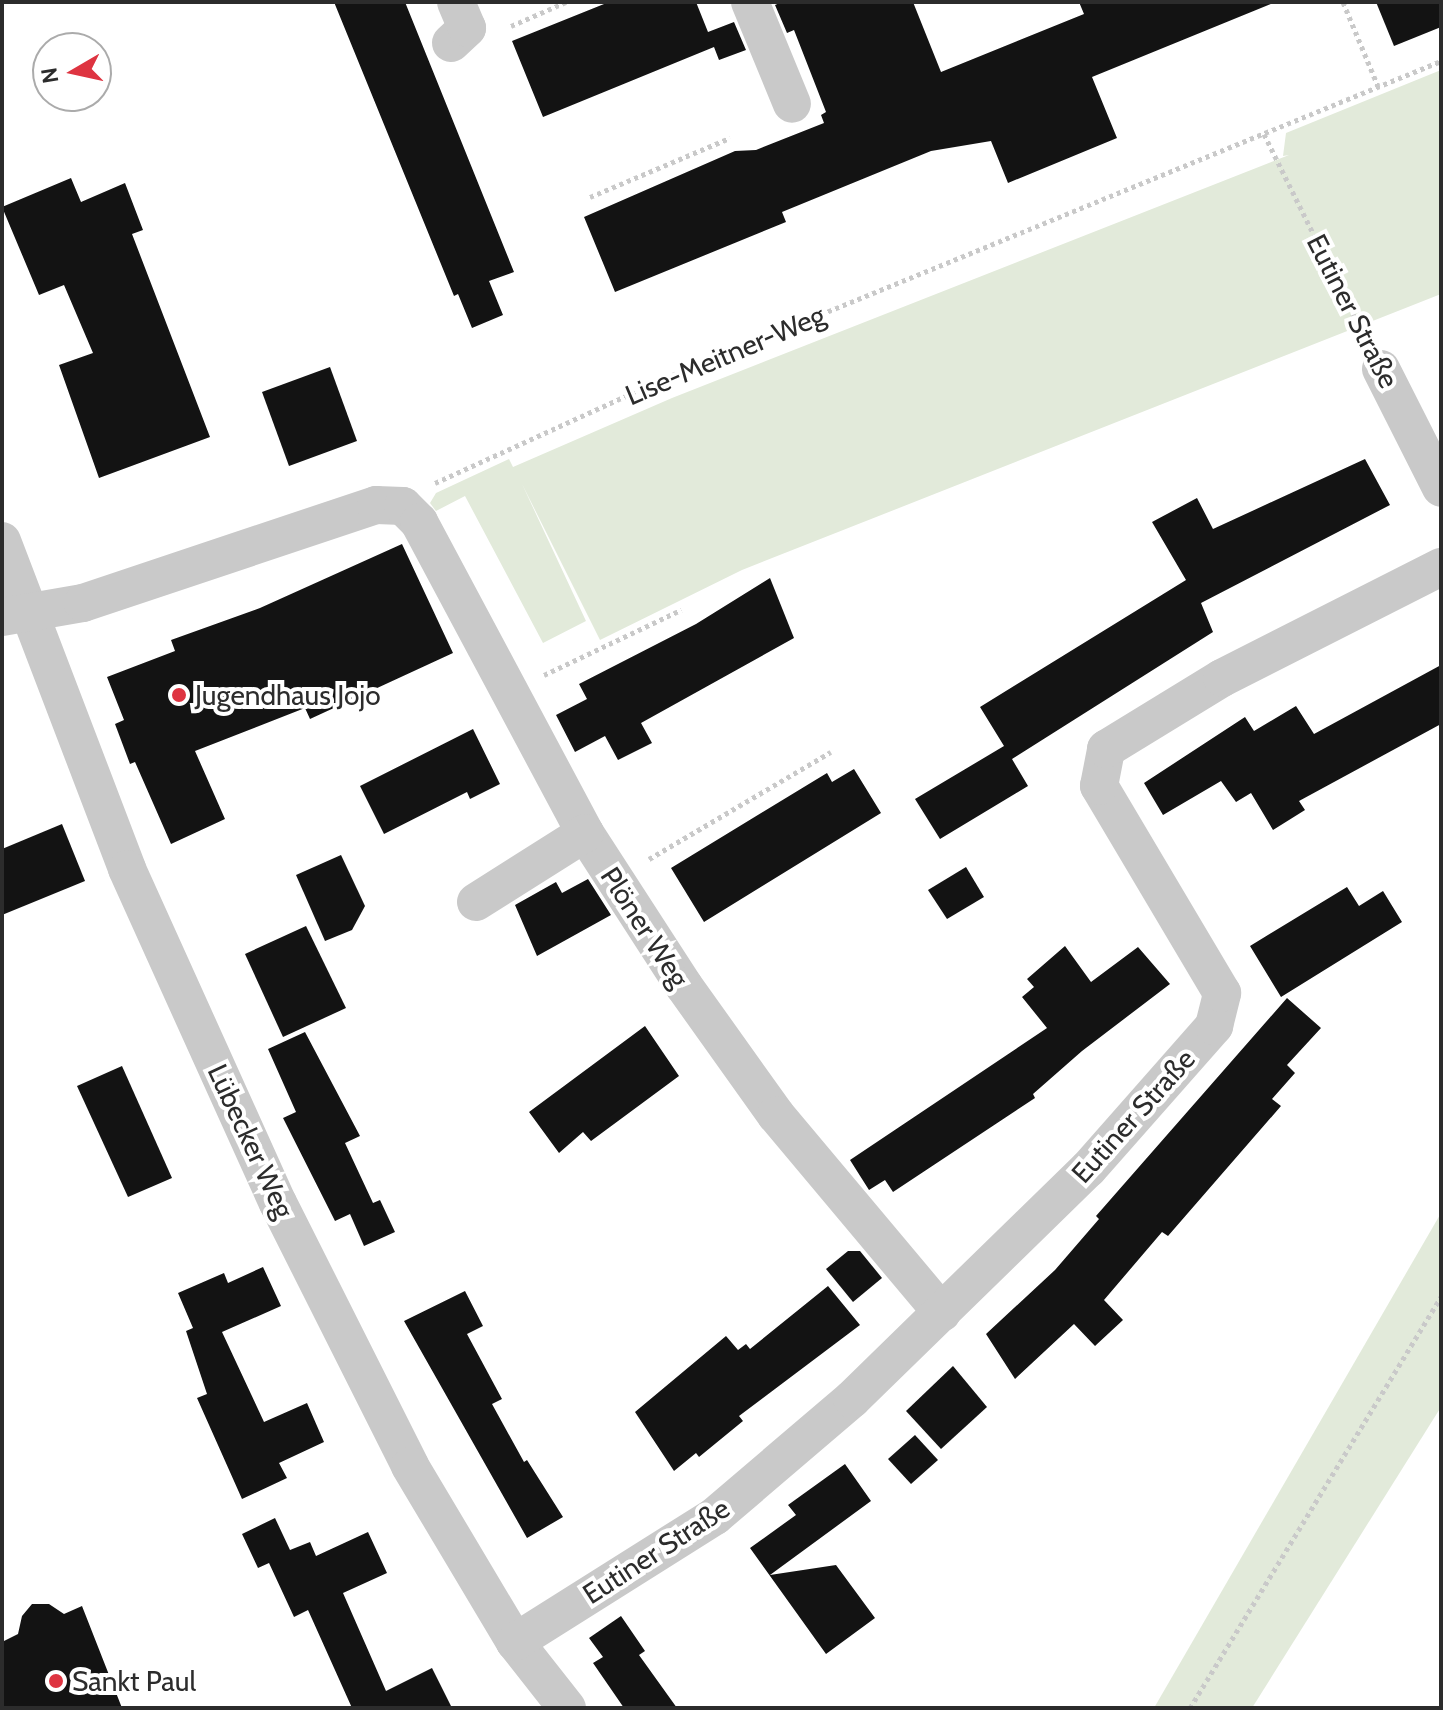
<!DOCTYPE html>
<html>
<head>
<meta charset="utf-8">
<style>
	body { margin:0 }
	#map { position:relative; width:1443px; height:1710px; overflow:hidden; background:#fff; font-family:Cabin,sans-serif }
	div>[style] { position:absolute }
	.green>* { inset:0; background:#e2eada }
	.building>* { inset:0; background:#131313 }
	.path>* { height:5px; margin-top:-2.5px; transform-origin:0; background:repeating-linear-gradient(90deg,#c9c9c9 0 4px,transparent 0 8px) }
	.minor>* { height:38px; margin:-19px; padding:0 19px; transform-origin:19px; border-radius:19px; background:#c9c9c9 }
	.dots>* { width:22px; height:22px; translate:-50% -50%; box-sizing:border-box; border:4px solid #fff; border-radius:50% }
	span { translate:-50% -50%; white-space:nowrap; text-align:center; line-height:1.15; -webkit-text-stroke:8px #fff; paint-order:stroke }
	.street-label { font-size:28px; color:#2c2c2c }
	.poi-label { font-size:28px; color:#2c2c2c }
	.left { translate:0 -50%; text-align:left }
	.frame { position:absolute; inset:0; border:4px solid #2c2c2c; pointer-events:none }
	.north { position:absolute; left:32px; top:32px; width:80px; height:80px; box-sizing:border-box; background:#fff; border:2px solid #ababab; border-radius:50%; rotate:261deg; font-size:22px; font-weight:700; line-height:32px; text-align:center; color:#2c2c2c }
	.north::after { content:''; display:block; margin:auto; width:28px; height:36px; background:#de3441; clip-path:polygon(50% 0,100% 100%,50% 72%,0 100%) }
</style>
</head>
<body>
<div id="map">
	<div class="green">
		<i style="clip-path:polygon(1441px 70px,1441px 294px,742px 570px,600px 640px,522px 484px,586px 621px,543px 643px,465px 496px,436px 511px,430px 503px,436px 493px,509px 459px,513px 467px,672px 398px,1289px 155px,1283px 156px,1286px 133px)"></i>
		<i style="clip-path:polygon(1441px 1213px,1441px 1407px,1252px 1708px,1154px 1708px)"></i>
	</div>
	<div class="building">
		<i style="clip-path:polygon(334px 2px,405px 2px,514px 272px,489px 281px,503px 315px,472px 328px,458px 294px,454px 296px)"></i>
		<i style="clip-path:polygon(609px 2px,696px 2px,708px 32px,734px 22px,746px 50px,719px 60px,714px 47px,543px 117px,512px 41px)"></i>
		<i style="clip-path:polygon(782px 2px,913px 2px,941px 72px,1084px 14px,1079px 2px,1273px 3px,1092px 77px,1117px 138px,1008px 183px,991px 141px,931px 151px,782px 212px,786px 222px,615px 292px,584px 217px,735px 151px,756px 150px,824px 123px,821px 115px,826px 112px,794px 30px,787px 33px,775px 5px)"></i>
		<i style="clip-path:polygon(1376px 2px,1441px 2px,1441px 27px,1394px 46px)"></i>
		<i style="clip-path:polygon(71px 178px,81px 202px,125px 183px,143px 230px,132px 234px,210px 437px,99px 478px,59px 365px,93px 353px,64px 285px,39px 295px,2px 207px)"></i>
		<i style="clip-path:polygon(330px 367px,357px 441px,289px 466px,262px 392px)"></i>
		<i style="clip-path:polygon(1365px 459px,1390px 505px,1201px 603px,1213px 632px,1012px 759px,1028px 786px,940px 839px,915px 799px,1004px 746px,980px 707px,1186px 580px,1152px 522px,1197px 498px,1213px 529px)"></i>
		<i style="clip-path:polygon(402px 544px,453px 653px,310px 719px,305px 708px,195px 751px,225px 819px,171px 844px,135px 762px,130px 764px,115px 724px,124px 720px,107px 677px,175px 651px,171px 640px,260px 608px)"></i>
		<i style="clip-path:polygon(770px 578px,794px 638px,641px 723px,652px 743px,618px 760px,605px 736px,575px 752px,556px 715px,587px 699px,579px 684px,696px 624px)"></i>
		<i style="clip-path:polygon(1441px 665px,1441px 724px,1299px 801px,1305px 810px,1273px 830px,1251px 793px,1236px 802px,1221px 781px,1163px 815px,1144px 783px,1245px 717px,1254px 731px,1296px 706px,1314px 734px)"></i>
		<i style="clip-path:polygon(473px 729px,500px 784px,470px 799px,467px 792px,384px 834px,360px 786px)"></i>
		<i style="clip-path:polygon(854px 769px,881px 813px,704px 922px,671px 868px,827px 773px,832px 782px)"></i>
		<i style="clip-path:polygon(62px 824px,85px 881px,2px 915px,2px 849px)"></i>
		<i style="clip-path:polygon(341px 855px,365px 906px,352px 930px,325px 941px,296px 875px)"></i>
		<i style="clip-path:polygon(966px 867px,984px 897px,947px 919px,928px 890px)"></i>
		<i style="clip-path:polygon(588px 879px,611px 915px,537px 956px,515px 905px,556px 882px,562px 893px)"></i>
		<i style="clip-path:polygon(1347px 887px,1359px 906px,1383px 891px,1402px 922px,1281px 997px,1250px 946px)"></i>
		<i style="clip-path:polygon(306px 926px,346px 1008px,283px 1037px,245px 954px)"></i>
		<i style="clip-path:polygon(1065px 946px,1091px 982px,1138px 947px,1170px 984px,1082px 1051px,1033px 1094px,1035px 1098px,893px 1192px,885px 1180px,869px 1190px,850px 1160px,1047px 1028px,1022px 997px,1034px 987px,1027px 979px)"></i>
		<i style="clip-path:polygon(1287px 998px,1321px 1028px,1287px 1065px,1295px 1073px,1272px 1099px,1281px 1106px,1168px 1236px,1162px 1232px,1104px 1300px,1123px 1320px,1095px 1346px,1074px 1324px,1015px 1379px,986px 1334px,1055px 1270px,1099px 1219px,1096px 1216px)"></i>
		<i style="clip-path:polygon(645px 1026px,679px 1076px,591px 1141px,583px 1132px,559px 1153px,529px 1112px)"></i>
		<i style="clip-path:polygon(305px 1032px,360px 1136px,345px 1143px,373px 1203px,380px 1200px,395px 1232px,364px 1246px,350px 1214px,335px 1221px,283px 1118px,296px 1112px,268px 1049px)"></i>
		<i style="clip-path:polygon(122px 1066px,172px 1178px,128px 1197px,77px 1086px)"></i>
		<i style="clip-path:polygon(848px 1251px,860px 1251px,882px 1278px,853px 1302px,826px 1269px)"></i>
		<i style="clip-path:polygon(263px 1267px,281px 1306px,222px 1332px,264px 1422px,307px 1403px,324px 1442px,279px 1463px,287px 1478px,242px 1499px,197px 1398px,207px 1394px,186px 1331px,193px 1328px,178px 1293px,224px 1273px,228px 1283px)"></i>
		<i style="clip-path:polygon(828px 1286px,860px 1325px,739px 1416px,743px 1421px,699px 1457px,696px 1453px,674px 1471px,635px 1412px,726px 1336px,738px 1350px,746px 1344px,750px 1349px)"></i>
		<i style="clip-path:polygon(465px 1291px,483px 1326px,467px 1334px,502px 1399px,492px 1404px,524px 1462px,527px 1460px,563px 1517px,527px 1538px,404px 1321px)"></i>
		<i style="clip-path:polygon(953px 1366px,987px 1407px,941px 1449px,906px 1411px)"></i>
		<i style="clip-path:polygon(915px 1435px,938px 1460px,911px 1484px,888px 1459px)"></i>
		<i style="clip-path:polygon(845px 1464px,871px 1501px,770px 1575px,836px 1565px,875px 1618px,826px 1654px,750px 1548px,796px 1515px,788px 1505px)"></i>
		<i style="clip-path:polygon(275px 1518px,290px 1550px,310px 1542px,316px 1556px,368px 1532px,387px 1573px,343px 1593px,386px 1691px,432px 1668px,452px 1708px,352px 1708px,308px 1610px,294px 1617px,269px 1563px,258px 1568px,242px 1534px)"></i>
		<i style="clip-path:polygon(32px 1604px,49px 1604px,64px 1614px,82px 1606px,122px 1708px,2px 1708px,2px 1642px,18px 1634px,22px 1616px)"></i>
		<i style="clip-path:polygon(621px 1616px,645px 1651px,639px 1655px,677px 1708px,624px 1708px,593px 1663px,603px 1657px,589px 1638px)"></i>
	</div>
	<div class="path">
		<i style="left:1343px;top:2px;width:91px;rotate:67.4deg"></i>
		<i style="left:511px;top:26px;width:60px;rotate:-23.6deg"></i>
		<i style="left:1264px;top:134px;width:223px;rotate:63.7deg"></i>
		<i style="left:590px;top:197px;width:152px;rotate:-22.9deg"></i>
		<i style="left:435px;top:483px;width:253px;rotate:-24.5deg"></i>
		<i style="left:665px;top:378px;width:838px;rotate:-22.22deg"></i>
		<i style="left:544px;top:675px;width:152px;rotate:-25.4deg"></i>
		<i style="left:649px;top:859px;width:211px;rotate:-30.5deg"></i>
		<i style="left:1190px;top:1708px;width:482px;rotate:-58.6deg"></i>
	</div>
	<div class="minor">
		<i style="left:750px;top:2px;width:110px;rotate:67.6deg"></i>
		<i style="left:451px;top:43px;width:22px;rotate:-43deg"></i>
		<i style="left:467px;top:28px;width:28px;rotate:-113deg"></i>
		<i style="left:1381px;top:369px;width:133px;rotate:63.2deg"></i>
		<i style="left:2px;top:541px;width:351px;rotate:69.1deg"></i>
		<i style="left:127px;top:869px;width:367px;rotate:65.7deg"></i>
		<i style="left:278px;top:1203px;width:294px;rotate:63.3deg"></i>
		<i style="left:410px;top:1466px;width:205px;rotate:59.2deg"></i>
		<i style="left:515px;top:1642px;width:84px;rotate:51.8deg"></i>
		<i style="left:2px;top:617px;width:82px;rotate:-9.8deg"></i>
		<i style="left:83px;top:603px;width:309px;rotate:-18.5deg"></i>
		<i style="left:376px;top:505px;width:27px;rotate:2deg"></i>
		<i style="left:403px;top:506px;width:23px;rotate:45deg"></i>
		<i style="left:419px;top:522px;width:353px;rotate:61.9deg"></i>
		<i style="left:585px;top:833px;width:182px;rotate:57.1deg"></i>
		<i style="left:684px;top:986px;width:158px;rotate:54.5deg"></i>
		<i style="left:776px;top:1115px;width:258px;rotate:50deg"></i>
		<i style="left:476px;top:902px;width:129px;rotate:-32.3deg"></i>
		<i style="left:515px;top:1642px;width:236px;rotate:-32.2deg"></i>
		<i style="left:715px;top:1516px;width:180px;rotate:-40.5deg"></i>
		<i style="left:852px;top:1399px;width:330px;rotate:-44.3deg"></i>
		<i style="left:1088px;top:1169px;width:191px;rotate:-48.6deg"></i>
		<i style="left:1214px;top:1026px;width:34px;rotate:-76deg"></i>
		<i style="left:1222px;top:993px;width:241px;rotate:-120.7deg"></i>
		<i style="left:1099px;top:786px;width:38px;rotate:-79deg"></i>
		<i style="left:1106px;top:749px;width:136px;rotate:-31.5deg"></i>
		<i style="left:1222px;top:678px;width:246px;rotate:-26.9deg"></i>
	</div>
	<div class="dots">
		<i style="left:179px;top:695px;background:#de3441"></i>
		<i style="left:56px;top:1681px;background:#de3441"></i>
	</div>
	<div class="street-label">
		<span style="left:1353px;top:311px;rotate:63deg">Eutiner Straße</span>
		<span style="left:725px;top:355px;rotate:-23deg">Lise-Meitner-Weg</span>
		<span style="left:645px;top:927px;rotate:57deg">Plöner Weg</span>
		<span style="left:1133px;top:1116px;rotate:-48deg">Eutiner Straße</span>
		<span style="left:251px;top:1141px;rotate:65deg">Lübecker Weg</span>
		<span style="left:656px;top:1551px;rotate:-33deg">Eutiner Straße</span>
	</div>
	<div class="poi-label">
		<span class="left" style="left:195px;top:695px">Jugendhaus Jojo</span>
		<span class="left" style="left:72px;top:1681px">Sankt Paul</span>
	</div>
	<div class="frame"></div>
	<div class="north">N</div>
</div>
</body>
</html>
